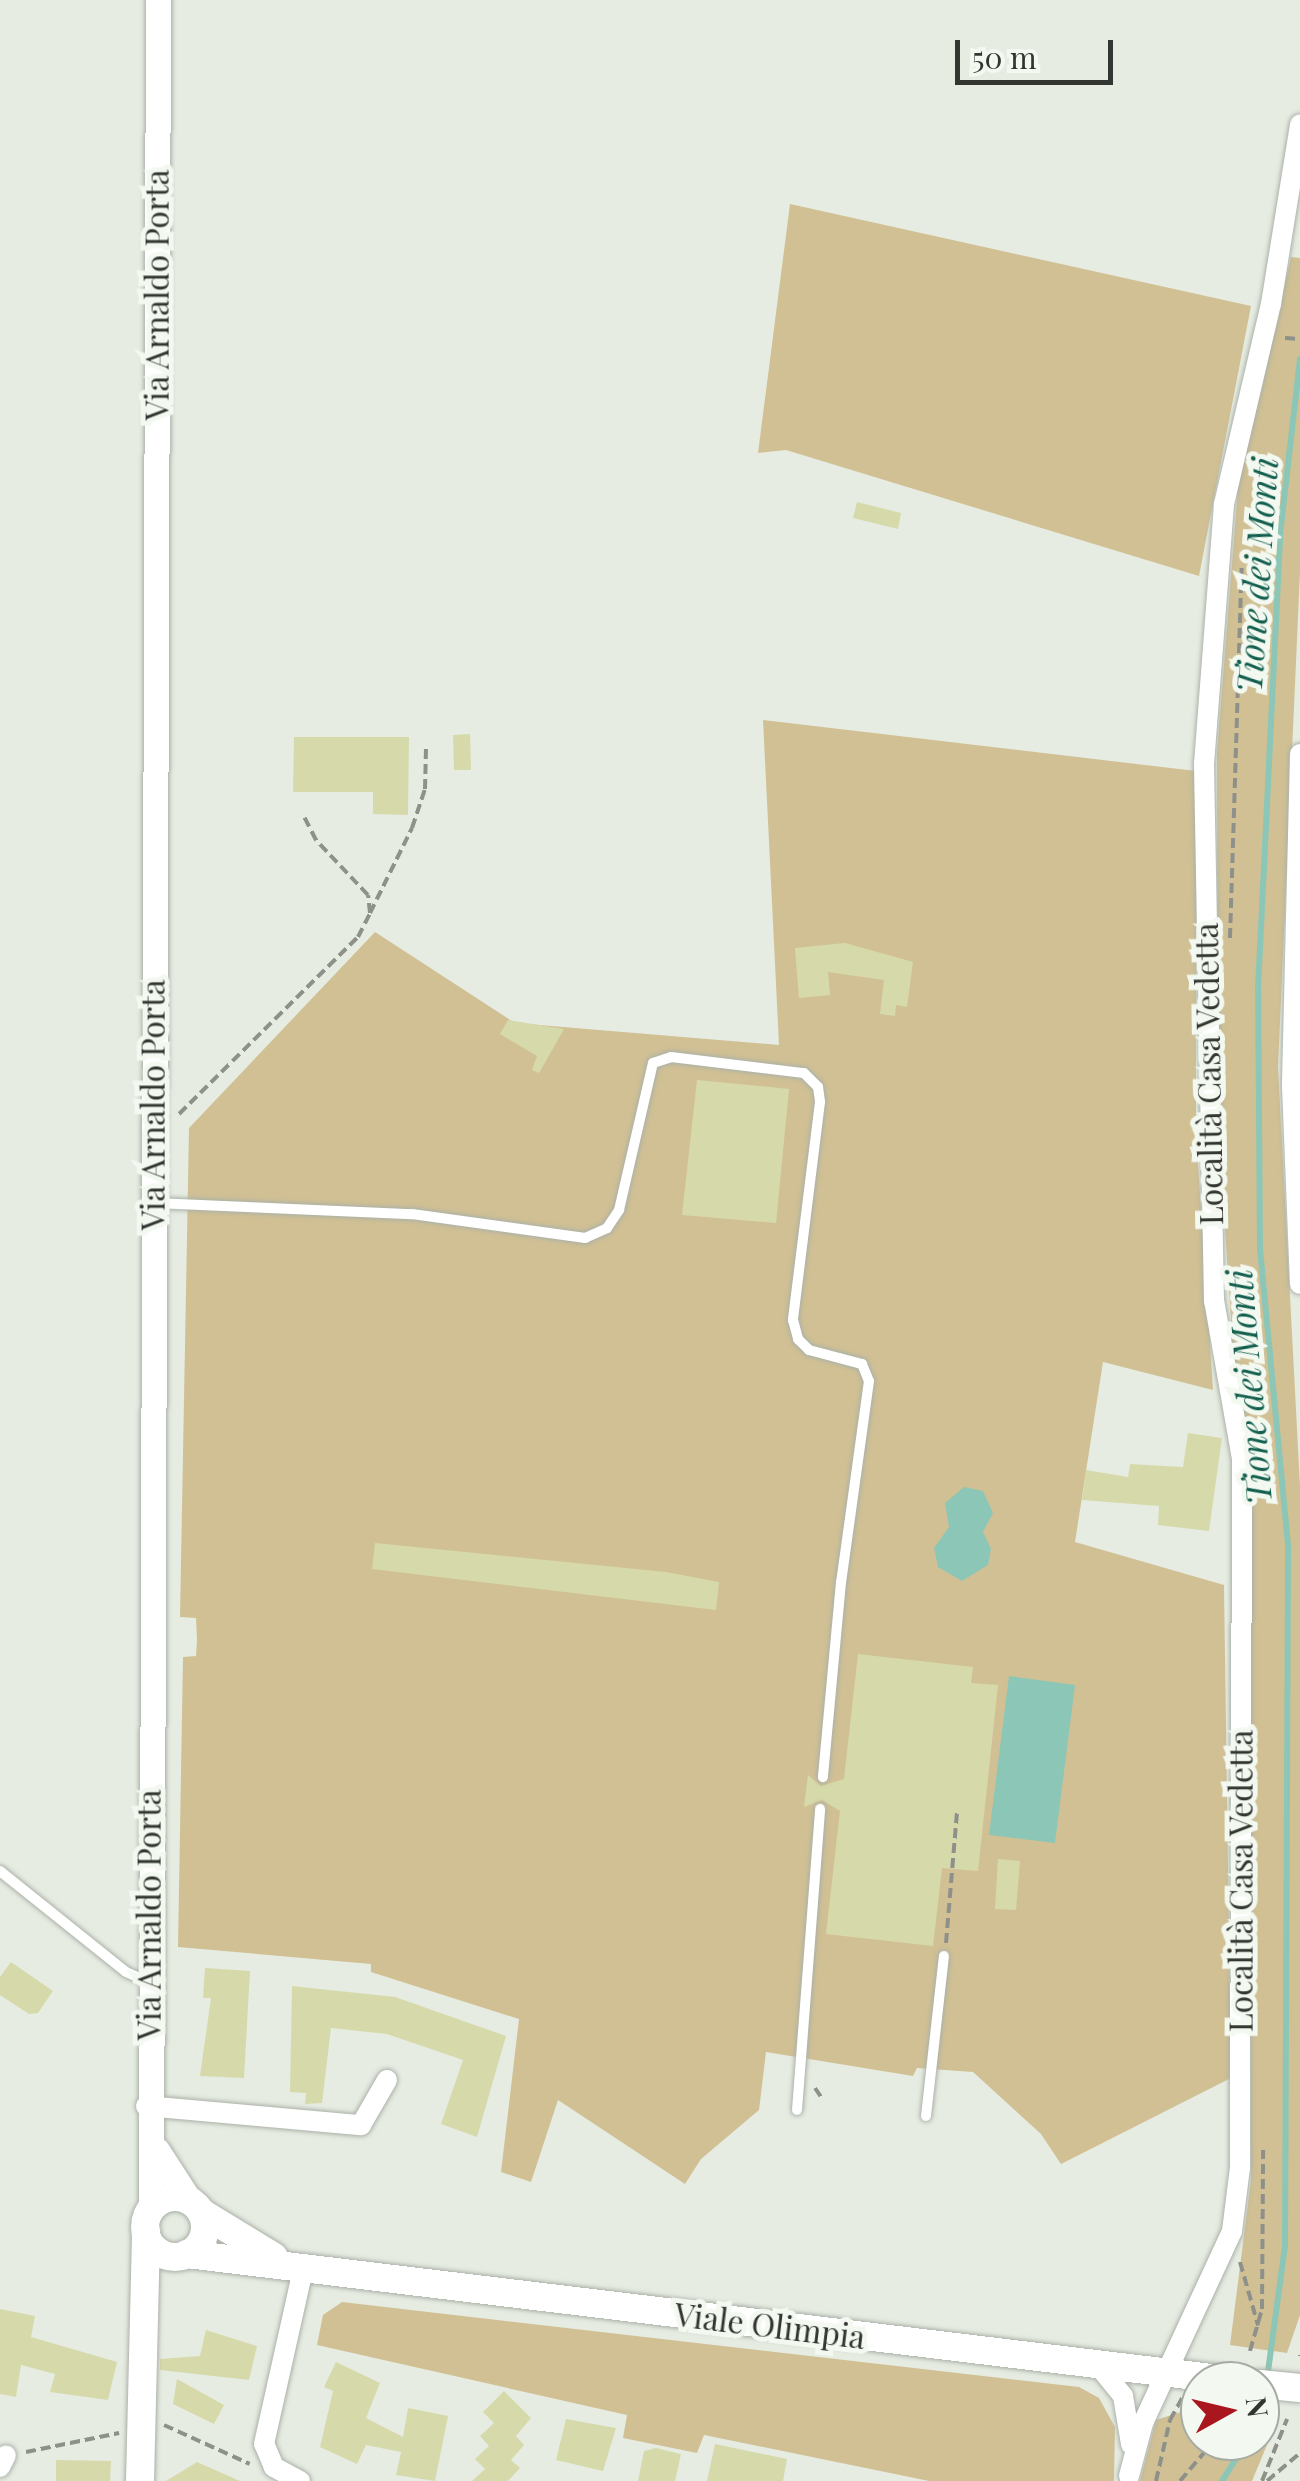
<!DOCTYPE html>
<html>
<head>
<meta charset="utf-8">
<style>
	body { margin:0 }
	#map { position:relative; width:1300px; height:2481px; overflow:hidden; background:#e6ece2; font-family:"Playfair Display",serif }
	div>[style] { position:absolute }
	.green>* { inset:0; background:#d1c094 }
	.water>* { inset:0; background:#8cc6b6 }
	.stream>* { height:6px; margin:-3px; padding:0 3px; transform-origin:3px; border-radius:3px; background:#8cc6b6 }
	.building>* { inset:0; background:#d6daaa }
	.path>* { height:4px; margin-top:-2px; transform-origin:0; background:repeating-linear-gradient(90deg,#8d918a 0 10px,transparent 0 15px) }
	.roads { filter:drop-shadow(0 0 2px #abb1a8) drop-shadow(0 0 2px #abb1a8) }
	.service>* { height:10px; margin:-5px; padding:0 5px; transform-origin:5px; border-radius:5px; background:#fff }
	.minor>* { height:20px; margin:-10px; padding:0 10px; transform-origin:10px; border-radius:10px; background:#fff }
	.tertiary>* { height:25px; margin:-12.5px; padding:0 12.5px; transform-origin:12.5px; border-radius:12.5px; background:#fff }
	.secondary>* { height:28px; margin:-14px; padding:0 14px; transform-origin:14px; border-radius:14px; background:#fff }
	.secondary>.ring { margin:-14px; padding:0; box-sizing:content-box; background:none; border:28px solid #fff; border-radius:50% }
	.bridges { filter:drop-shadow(0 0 2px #abb1a8) drop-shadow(0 0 2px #abb1a8) }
	.secondary-bridge>* { height:28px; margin:-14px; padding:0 14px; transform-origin:14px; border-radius:14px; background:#fff }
	span { translate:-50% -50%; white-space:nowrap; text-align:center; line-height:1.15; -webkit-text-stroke:10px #f3f9f0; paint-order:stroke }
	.street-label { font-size:32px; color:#333531 }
	.water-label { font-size:35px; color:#135f4f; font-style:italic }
	.north { position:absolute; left:1180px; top:2361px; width:100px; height:100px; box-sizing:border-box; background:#f3f9f0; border:2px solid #a6aba4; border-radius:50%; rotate:82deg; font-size:28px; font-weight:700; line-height:40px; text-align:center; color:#333531 }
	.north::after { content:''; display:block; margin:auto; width:35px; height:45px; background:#aa161d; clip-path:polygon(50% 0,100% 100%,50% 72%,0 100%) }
	.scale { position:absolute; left:955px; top:40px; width:158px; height:45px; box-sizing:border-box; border:5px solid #333531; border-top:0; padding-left:12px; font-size:30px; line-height:35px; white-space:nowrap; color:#333531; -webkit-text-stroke:8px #f3f9f0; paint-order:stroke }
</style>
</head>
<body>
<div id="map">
	<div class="green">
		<i style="clip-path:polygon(790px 204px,1251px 306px,1199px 576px,786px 450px,758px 453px)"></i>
		<i style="clip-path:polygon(1291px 257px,1300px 258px,1300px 572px,1278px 1067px,1300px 1486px,1300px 2315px,1287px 2353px,1230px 2345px,1251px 2180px,1249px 1595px,1218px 1122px,1217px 753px,1238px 488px)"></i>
		<i style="clip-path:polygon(763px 720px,1196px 771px,1196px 1134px,1213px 1390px,1103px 1362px,1075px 1542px,1224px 1585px,1231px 2078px,1061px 2164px,1041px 2134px,973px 2072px,917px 2068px,913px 2076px,766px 2052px,759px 2110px,701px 2159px,685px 2184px,558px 2100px,531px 2182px,501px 2172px,519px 2019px,371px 1972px,371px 1964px,178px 1947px,183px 1657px,196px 1656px,197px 1640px,196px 1618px,180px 1617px,189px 1128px,375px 932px,515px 1023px,779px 1045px)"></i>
		<i style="clip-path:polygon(342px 2302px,1079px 2387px,1099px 2398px,1115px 2427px,1114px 2481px,929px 2481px,704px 2435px,697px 2453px,623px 2438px,627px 2415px,317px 2345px,323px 2315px)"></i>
		<i style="clip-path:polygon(1190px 2409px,1200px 2410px,1200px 2441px,1260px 2441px,1260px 2418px,1277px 2421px,1252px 2481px,1140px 2481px,1156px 2420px)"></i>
	</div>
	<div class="water">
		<i style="clip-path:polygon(964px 1487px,983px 1491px,993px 1513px,983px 1532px,991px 1549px,988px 1565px,962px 1581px,938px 1567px,934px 1548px,949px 1527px,945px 1503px)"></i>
		<i style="clip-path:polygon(1009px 1676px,1075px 1685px,1055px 1843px,989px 1835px)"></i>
	</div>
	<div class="stream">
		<i style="left:1267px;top:2379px;width:134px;rotate:-82.3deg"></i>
		<i style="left:1285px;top:2246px;width:701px;rotate:-89.75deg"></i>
		<i style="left:1288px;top:1545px;width:295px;rotate:-95.4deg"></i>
		<i style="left:1260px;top:1251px;width:262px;rotate:-90.4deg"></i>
		<i style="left:1258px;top:989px;width:464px;rotate:-87.2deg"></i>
		<i style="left:1281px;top:526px;width:168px;rotate:-83.5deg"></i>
		<i style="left:1260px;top:2411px;width:20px;rotate:-79deg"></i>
		<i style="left:1222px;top:2481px;width:47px;rotate:-58deg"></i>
	</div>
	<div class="building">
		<i style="clip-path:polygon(857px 502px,901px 513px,898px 529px,853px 518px)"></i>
		<i style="clip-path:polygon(470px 734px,471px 770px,454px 770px,453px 735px)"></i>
		<i style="clip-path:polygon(294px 737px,409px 737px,408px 815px,373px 814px,373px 792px,293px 792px)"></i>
		<i style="clip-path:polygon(845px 943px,913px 962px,907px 1007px,896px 1005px,895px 1016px,880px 1014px,884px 980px,828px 972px,830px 995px,799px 998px,795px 948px)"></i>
		<i style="clip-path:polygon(508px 1020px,564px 1029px,539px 1073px,532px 1070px,537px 1056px,500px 1034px)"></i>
		<i style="clip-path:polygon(697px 1080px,789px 1089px,776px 1223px,682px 1215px)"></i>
		<i style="clip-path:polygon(1188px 1433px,1222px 1438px,1209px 1531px,1158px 1525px,1159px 1506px,1082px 1500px,1086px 1470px,1128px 1477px,1130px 1464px,1183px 1467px)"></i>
		<i style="clip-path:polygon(375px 1543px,666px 1572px,719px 1582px,716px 1610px,372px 1569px)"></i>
		<i style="clip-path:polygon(858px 1654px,973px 1667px,971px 1683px,998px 1685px,978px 1871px,942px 1868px,933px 1946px,826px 1934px,840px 1811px,822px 1800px,804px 1807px,808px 1775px,821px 1786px,844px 1779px)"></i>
		<i style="clip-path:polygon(998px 1859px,1020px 1861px,1016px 1910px,995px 1909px)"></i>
		<i style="clip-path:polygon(11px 1962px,53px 1991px,38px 2013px,29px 2014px,0 1995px,0 1977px)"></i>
		<i style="clip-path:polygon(205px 1968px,250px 1971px,244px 2078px,200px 2076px,211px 1998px,203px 1998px)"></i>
		<i style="clip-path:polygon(292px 1986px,395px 1997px,506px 2036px,477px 2137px,441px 2124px,463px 2060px,387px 2034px,331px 2028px,322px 2103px,305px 2104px,306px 2093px,290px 2092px)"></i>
		<i style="clip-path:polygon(0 2309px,35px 2316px,31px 2337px,117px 2362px,108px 2400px,50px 2392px,55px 2374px,21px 2365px,16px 2397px,0 2394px)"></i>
		<i style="clip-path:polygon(206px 2330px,257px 2346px,249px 2380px,160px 2370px,160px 2359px,200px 2356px)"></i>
		<i style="clip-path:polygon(336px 2362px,380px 2383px,366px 2418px,403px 2437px,408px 2408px,448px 2416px,435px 2481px,396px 2475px,401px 2452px,366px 2445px,357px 2464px,320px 2447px,333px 2391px,324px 2387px)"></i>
		<i style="clip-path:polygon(177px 2379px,224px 2405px,214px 2424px,173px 2404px)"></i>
		<i style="clip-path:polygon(504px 2391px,531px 2418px,516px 2436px,524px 2445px,511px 2460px,520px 2468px,508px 2481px,472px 2481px,485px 2469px,475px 2459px,489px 2446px,480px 2436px,494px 2423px,483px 2412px)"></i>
		<i style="clip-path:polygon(566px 2419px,616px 2428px,603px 2471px,556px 2460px)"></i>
		<i style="clip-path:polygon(715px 2444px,787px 2459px,783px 2481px,707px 2481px)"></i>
		<i style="clip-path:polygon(656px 2448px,681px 2454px,675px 2481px,638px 2481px,644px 2451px)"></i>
		<i style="clip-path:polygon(56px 2460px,111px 2461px,110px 2481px,56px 2481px)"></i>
		<i style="clip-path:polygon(197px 2462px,240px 2481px,166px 2481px)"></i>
	</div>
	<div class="path">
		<i style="left:1285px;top:338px;width:15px;rotate:4deg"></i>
		<i style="left:370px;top:913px;width:95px;rotate:-63.7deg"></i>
		<i style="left:412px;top:828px;width:41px;rotate:-71.6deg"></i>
		<i style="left:425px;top:789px;width:41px;rotate:-88.6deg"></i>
		<i style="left:1230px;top:938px;width:375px;rotate:-88.2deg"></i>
		<i style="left:179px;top:1114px;width:252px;rotate:-44.7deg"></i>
		<i style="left:358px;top:937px;width:27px;rotate:-63deg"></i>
		<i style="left:370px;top:913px;width:18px;rotate:-96deg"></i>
		<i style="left:368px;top:895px;width:76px;rotate:-133.4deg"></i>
		<i style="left:316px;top:840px;width:28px;rotate:-117deg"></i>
		<i style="left:946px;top:1943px;width:131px;rotate:-85.2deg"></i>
		<i style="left:815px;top:2088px;width:14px;rotate:56deg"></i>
		<i style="left:1240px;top:2262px;width:66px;rotate:74.1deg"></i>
		<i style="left:1250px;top:2351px;width:44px;rotate:-74.1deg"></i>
		<i style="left:1262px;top:2309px;width:159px;rotate:-89.6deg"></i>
		<i style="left:1300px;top:2356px;width:1px;rotate:-90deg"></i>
		<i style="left:164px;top:2425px;width:94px;rotate:24.4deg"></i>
		<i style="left:26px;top:2452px;width:95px;rotate:-11.5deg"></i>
		<i style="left:1156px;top:2481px;width:63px;rotate:-77.1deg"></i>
		<i style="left:1170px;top:2420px;width:26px;rotate:-61deg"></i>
		<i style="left:1180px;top:2481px;width:52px;rotate:-49.6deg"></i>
		<i style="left:1262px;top:2481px;width:67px;rotate:-68deg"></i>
		<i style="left:1267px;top:2481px;width:43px;rotate:-40.3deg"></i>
	</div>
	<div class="roads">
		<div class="service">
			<i style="left:155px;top:1203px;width:257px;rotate:2.5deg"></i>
			<i style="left:412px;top:1214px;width:175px;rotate:7.9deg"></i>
			<i style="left:585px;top:1238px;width:24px;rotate:-24deg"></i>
			<i style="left:607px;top:1228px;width:22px;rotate:-56deg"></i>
			<i style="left:619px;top:1210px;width:151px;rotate:-77deg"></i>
			<i style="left:653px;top:1063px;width:19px;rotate:-18deg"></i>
			<i style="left:671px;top:1057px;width:134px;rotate:6.9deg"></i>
			<i style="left:804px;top:1073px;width:20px;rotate:45deg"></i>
			<i style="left:818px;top:1087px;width:15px;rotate:82deg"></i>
			<i style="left:820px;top:1102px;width:220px;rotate:97.1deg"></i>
			<i style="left:793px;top:1320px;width:20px;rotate:75deg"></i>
			<i style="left:798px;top:1339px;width:16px;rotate:45deg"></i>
			<i style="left:809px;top:1350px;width:55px;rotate:14.8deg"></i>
			<i style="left:862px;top:1364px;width:18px;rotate:68deg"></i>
			<i style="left:869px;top:1381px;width:203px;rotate:97.9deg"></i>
			<i style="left:841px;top:1582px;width:196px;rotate:95.3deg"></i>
			<i style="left:0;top:1871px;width:161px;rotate:38.7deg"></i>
			<i style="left:126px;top:1972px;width:24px;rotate:24deg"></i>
			<i style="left:797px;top:2110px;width:302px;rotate:-85.6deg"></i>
			<i style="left:926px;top:2116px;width:161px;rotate:-83.6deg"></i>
		</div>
		<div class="minor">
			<i style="left:1300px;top:754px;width:332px;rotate:91.4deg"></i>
			<i style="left:1292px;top:1086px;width:198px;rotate:87.7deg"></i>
			<i style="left:146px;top:2106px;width:216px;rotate:5.1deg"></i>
			<i style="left:361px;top:2125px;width:52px;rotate:-60deg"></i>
			<i style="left:1097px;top:2364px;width:41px;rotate:50.9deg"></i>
			<i style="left:1123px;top:2396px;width:49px;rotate:80.5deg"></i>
			<i style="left:0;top:2467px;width:13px;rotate:-63deg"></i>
			<i style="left:1129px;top:2476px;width:55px;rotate:-75.2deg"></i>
			<i style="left:1143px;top:2423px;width:212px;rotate:-65.1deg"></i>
			<i style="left:1232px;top:2231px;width:64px;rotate:-82.8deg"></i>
			<i style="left:1240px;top:2168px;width:709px;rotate:-89.84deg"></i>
			<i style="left:1242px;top:1459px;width:160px;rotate:-100deg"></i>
			<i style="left:1214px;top:1301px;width:537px;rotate:-91.07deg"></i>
			<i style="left:1204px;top:764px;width:261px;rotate:-85.6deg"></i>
			<i style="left:1224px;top:504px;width:205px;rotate:-76.8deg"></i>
			<i style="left:1271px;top:304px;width:182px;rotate:-80.8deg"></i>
			<i style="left:300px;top:2481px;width:30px;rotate:-152deg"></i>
			<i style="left:274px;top:2467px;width:25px;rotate:-113deg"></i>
			<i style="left:264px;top:2444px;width:179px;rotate:-77.4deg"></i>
		</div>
		<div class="tertiary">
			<i style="left:157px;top:2150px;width:61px;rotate:57.1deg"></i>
			<i style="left:151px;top:2210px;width:2210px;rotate:-89.82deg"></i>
		</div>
		<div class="secondary">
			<i class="ring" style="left:145px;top:2197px;width:32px;height:32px"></i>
			<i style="left:202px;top:2213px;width:84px;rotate:31.4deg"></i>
			<i style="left:187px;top:2254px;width:1058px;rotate:6.9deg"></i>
			<i style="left:140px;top:2481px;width:250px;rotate:-88.6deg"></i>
		</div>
	</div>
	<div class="bridges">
		<div class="secondary-bridge">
			<i style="left:1260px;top:2384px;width:40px;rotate:5.7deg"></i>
		</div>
	</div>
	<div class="street-label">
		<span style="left:156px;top:295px;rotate:-90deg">Via Arnaldo Porta</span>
		<span style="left:1208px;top:1074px;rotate:-91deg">Località Casa Vedetta</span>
		<span style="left:152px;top:1105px;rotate:-90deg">Via Arnaldo Porta</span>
		<span style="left:1240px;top:1881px;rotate:-90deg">Località Casa Vedetta</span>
		<span style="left:148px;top:1915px;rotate:-90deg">Via Arnaldo Porta</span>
		<span style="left:770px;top:2325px;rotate:7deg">Viale Olimpia</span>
	</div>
	<div class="water-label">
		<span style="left:1256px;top:575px;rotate:-86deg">Tione dei Monti</span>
		<span style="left:1248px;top:1387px;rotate:-95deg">Tione dei Monti</span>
	</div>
	<div class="north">N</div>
	<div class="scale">50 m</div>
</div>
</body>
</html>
